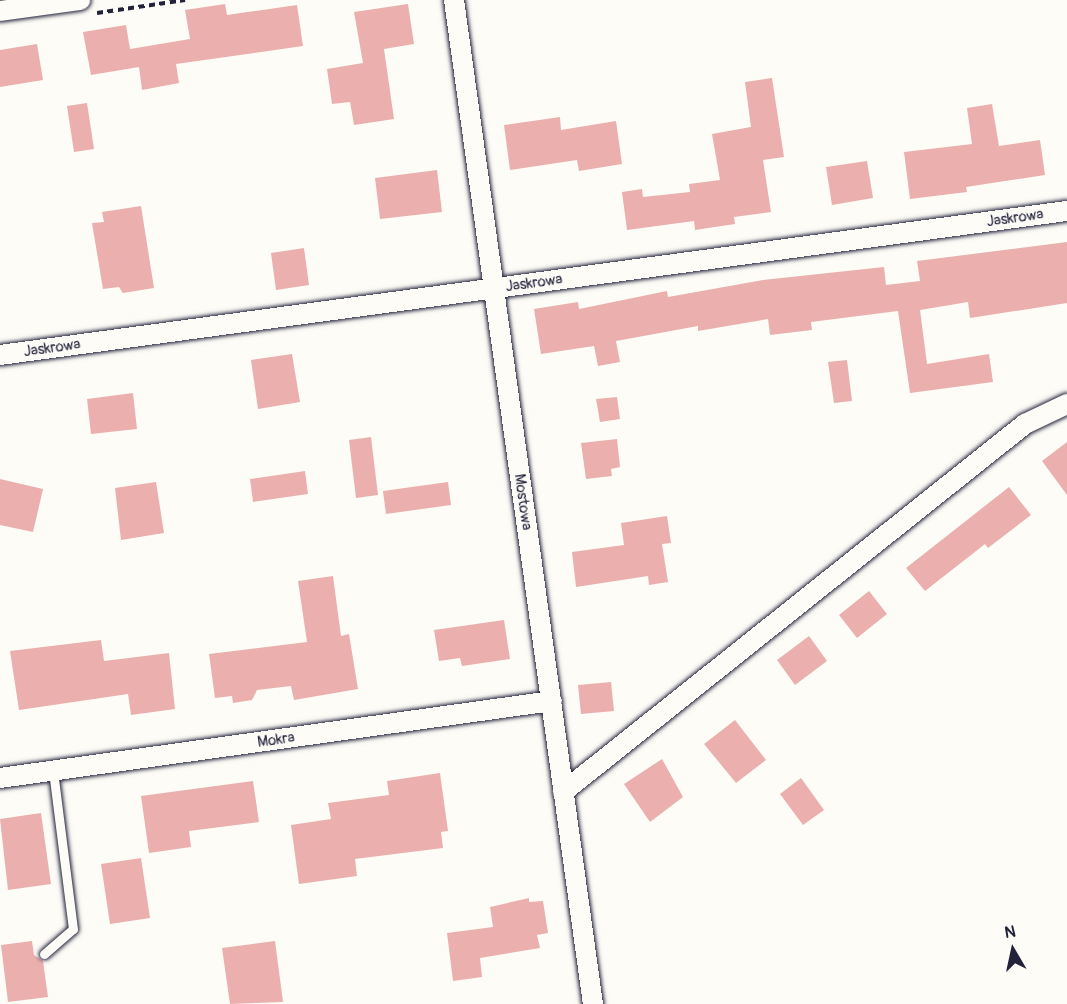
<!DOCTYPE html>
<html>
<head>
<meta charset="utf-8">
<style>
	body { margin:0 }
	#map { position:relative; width:1067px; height:1004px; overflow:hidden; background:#fdfcf7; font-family:Pangolin,sans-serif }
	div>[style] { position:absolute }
	.building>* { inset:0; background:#ebb0ae }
	.path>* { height:4px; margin-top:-2px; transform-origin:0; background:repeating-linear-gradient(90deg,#22223b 0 6px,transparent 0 10.5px) }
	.roads { filter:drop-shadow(0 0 2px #22223b) drop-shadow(0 0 2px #22223b) }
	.lane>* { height:9px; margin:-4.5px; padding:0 4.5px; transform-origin:4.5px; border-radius:4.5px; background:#fdfcf7 }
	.street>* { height:20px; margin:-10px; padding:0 10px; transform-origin:10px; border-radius:10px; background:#fdfcf7 }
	span { translate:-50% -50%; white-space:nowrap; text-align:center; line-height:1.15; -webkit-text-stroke:4.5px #fdfcf7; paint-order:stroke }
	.street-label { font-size:15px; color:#22223b }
	.north { position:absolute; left:983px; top:920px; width:60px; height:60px; -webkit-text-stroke:4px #fdfcf7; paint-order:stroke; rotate:351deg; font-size:16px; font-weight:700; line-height:24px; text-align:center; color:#22223b }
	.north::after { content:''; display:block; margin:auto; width:21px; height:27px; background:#22223b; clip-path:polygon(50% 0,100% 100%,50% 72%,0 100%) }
</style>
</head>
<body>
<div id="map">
	<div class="building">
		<i style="clip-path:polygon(225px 4px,227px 15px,297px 5px,303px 46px,176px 64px,179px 83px,142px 90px,139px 67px,91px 75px,83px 32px,126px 25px,130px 49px,190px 39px,185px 10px)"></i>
		<i style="clip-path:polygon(408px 4px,414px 44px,384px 49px,394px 119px,354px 125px,350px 102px,332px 104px,327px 69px,363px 63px,354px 12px)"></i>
		<i style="clip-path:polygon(37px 44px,43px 80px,0 87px,0 50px)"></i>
		<i style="clip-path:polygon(772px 78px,784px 157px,763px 160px,771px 212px,734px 217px,735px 224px,695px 230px,694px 221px,627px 230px,622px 192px,642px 189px,643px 197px,690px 192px,689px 184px,720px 180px,712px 134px,751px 127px,745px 82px)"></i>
		<i style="clip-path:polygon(87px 103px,94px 149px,74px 152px,67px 106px)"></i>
		<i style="clip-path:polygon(992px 104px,999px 146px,1040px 140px,1045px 175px,966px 187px,967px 192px,910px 199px,904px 152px,972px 144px,967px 108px)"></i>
		<i style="clip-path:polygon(560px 117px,561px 130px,616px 121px,622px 164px,579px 171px,577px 160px,510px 170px,504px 125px)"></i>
		<i style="clip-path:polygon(867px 161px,873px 198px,832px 205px,826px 167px)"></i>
		<i style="clip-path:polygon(437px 170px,442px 212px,380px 219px,375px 178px)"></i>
		<i style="clip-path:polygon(141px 206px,154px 288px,123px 293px,119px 287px,103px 289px,92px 223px,104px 222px,102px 212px)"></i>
		<i style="clip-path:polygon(1067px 242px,1067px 303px,970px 318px,968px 302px,920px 310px,927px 364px,989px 354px,993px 382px,910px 393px,898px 311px,811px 322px,812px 330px,770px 335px,768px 319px,698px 331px,698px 326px,616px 341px,620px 362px,598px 366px,594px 346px,541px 354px,534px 309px,578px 302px,579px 309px,667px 291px,668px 297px,763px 280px,884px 267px,886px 285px,920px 281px,917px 261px)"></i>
		<i style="clip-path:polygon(304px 248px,309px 285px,276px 290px,271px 253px)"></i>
		<i style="clip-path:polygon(292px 354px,300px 402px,258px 409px,251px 360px)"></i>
		<i style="clip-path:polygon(847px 360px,852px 401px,834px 403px,828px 362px)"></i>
		<i style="clip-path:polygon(133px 393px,137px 429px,91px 434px,87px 399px)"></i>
		<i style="clip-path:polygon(617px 397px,620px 419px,600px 422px,596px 399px)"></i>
		<i style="clip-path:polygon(371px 437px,378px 495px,356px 498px,349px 440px)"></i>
		<i style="clip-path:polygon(617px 439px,620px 467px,611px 469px,612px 476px,586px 479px,581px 443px)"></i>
		<i style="clip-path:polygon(1067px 442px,1067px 495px,1042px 461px)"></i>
		<i style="clip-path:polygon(305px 471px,308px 494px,253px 502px,250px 479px)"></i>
		<i style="clip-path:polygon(0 479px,43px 489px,33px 532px,0 525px)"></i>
		<i style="clip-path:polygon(156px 482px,164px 533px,121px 540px,115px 488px)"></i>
		<i style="clip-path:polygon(448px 482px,451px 505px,386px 514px,383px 491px)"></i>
		<i style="clip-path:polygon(1009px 487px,1031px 515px,988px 548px,985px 544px,925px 591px,906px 568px)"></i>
		<i style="clip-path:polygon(667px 516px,671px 543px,662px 544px,668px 582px,649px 585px,648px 576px,576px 587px,572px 552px,624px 545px,621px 523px)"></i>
		<i style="clip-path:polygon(333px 576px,341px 636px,349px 634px,358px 689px,294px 700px,291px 686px,257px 690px,252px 700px,233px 703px,232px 696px,215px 698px,209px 654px,307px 642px,298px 581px)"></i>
		<i style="clip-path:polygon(869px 591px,887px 614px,857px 638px,839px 615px)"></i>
		<i style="clip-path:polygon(504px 620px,510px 659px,462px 666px,460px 658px,439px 661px,434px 630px)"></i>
		<i style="clip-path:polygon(809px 636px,827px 661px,795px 685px,777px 660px)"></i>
		<i style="clip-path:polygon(101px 640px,104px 661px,169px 653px,175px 709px,131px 715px,128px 694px,19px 710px,10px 651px)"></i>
		<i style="clip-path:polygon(611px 682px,614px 711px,581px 714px,578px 685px)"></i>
		<i style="clip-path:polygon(735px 720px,766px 760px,736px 783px,704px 744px)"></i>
		<i style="clip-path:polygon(662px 759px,683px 797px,650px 822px,624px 784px)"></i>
		<i style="clip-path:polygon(440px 773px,448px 831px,441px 832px,443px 848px,355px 859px,357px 876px,299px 884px,291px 825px,331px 819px,328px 803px,389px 795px,387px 781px)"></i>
		<i style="clip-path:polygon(801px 778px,824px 810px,803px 825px,780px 794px)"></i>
		<i style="clip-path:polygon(253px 781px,259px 822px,189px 831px,191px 847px,149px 853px,141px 796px)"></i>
		<i style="clip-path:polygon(41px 813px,51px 884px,8px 890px,0 819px)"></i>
		<i style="clip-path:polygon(141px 858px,150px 918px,110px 924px,101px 864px)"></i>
		<i style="clip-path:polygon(529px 898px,529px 902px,543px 901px,548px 933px,537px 935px,540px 948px,480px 958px,482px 977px,453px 981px,447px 933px,493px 927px,490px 907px)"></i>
		<i style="clip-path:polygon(32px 941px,34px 955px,43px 961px,48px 997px,8px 1002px,1px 945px)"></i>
		<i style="clip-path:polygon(275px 941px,283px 1002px,230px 1004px,222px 948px)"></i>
	</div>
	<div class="path">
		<i style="left:97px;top:13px;width:89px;rotate:-8.4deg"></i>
	</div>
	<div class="roads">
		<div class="lane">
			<i style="left:44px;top:954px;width:38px;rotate:-41deg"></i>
			<i style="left:73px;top:929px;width:159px;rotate:-97.2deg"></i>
		</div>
		<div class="street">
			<i style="left:454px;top:0;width:1014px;rotate:82.12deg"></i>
			<i style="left:0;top:11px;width:81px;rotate:-7.8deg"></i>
			<i style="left:0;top:355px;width:1077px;rotate:-7.69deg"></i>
			<i style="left:0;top:778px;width:557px;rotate:-7.94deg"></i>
			<i style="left:563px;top:792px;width:591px;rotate:-38.54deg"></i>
			<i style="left:1025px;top:424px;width:47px;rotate:-25.5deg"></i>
		</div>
	</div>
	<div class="street-label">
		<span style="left:1015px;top:218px;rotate:-8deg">Jaskrowa</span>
		<span style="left:534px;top:283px;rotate:-8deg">Jaskrowa</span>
		<span style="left:52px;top:348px;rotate:-8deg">Jaskrowa</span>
		<span style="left:523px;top:502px;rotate:82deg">Mostowa</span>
		<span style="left:276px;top:740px;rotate:-8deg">Mokra</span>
	</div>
	<div class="north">N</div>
</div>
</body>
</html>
